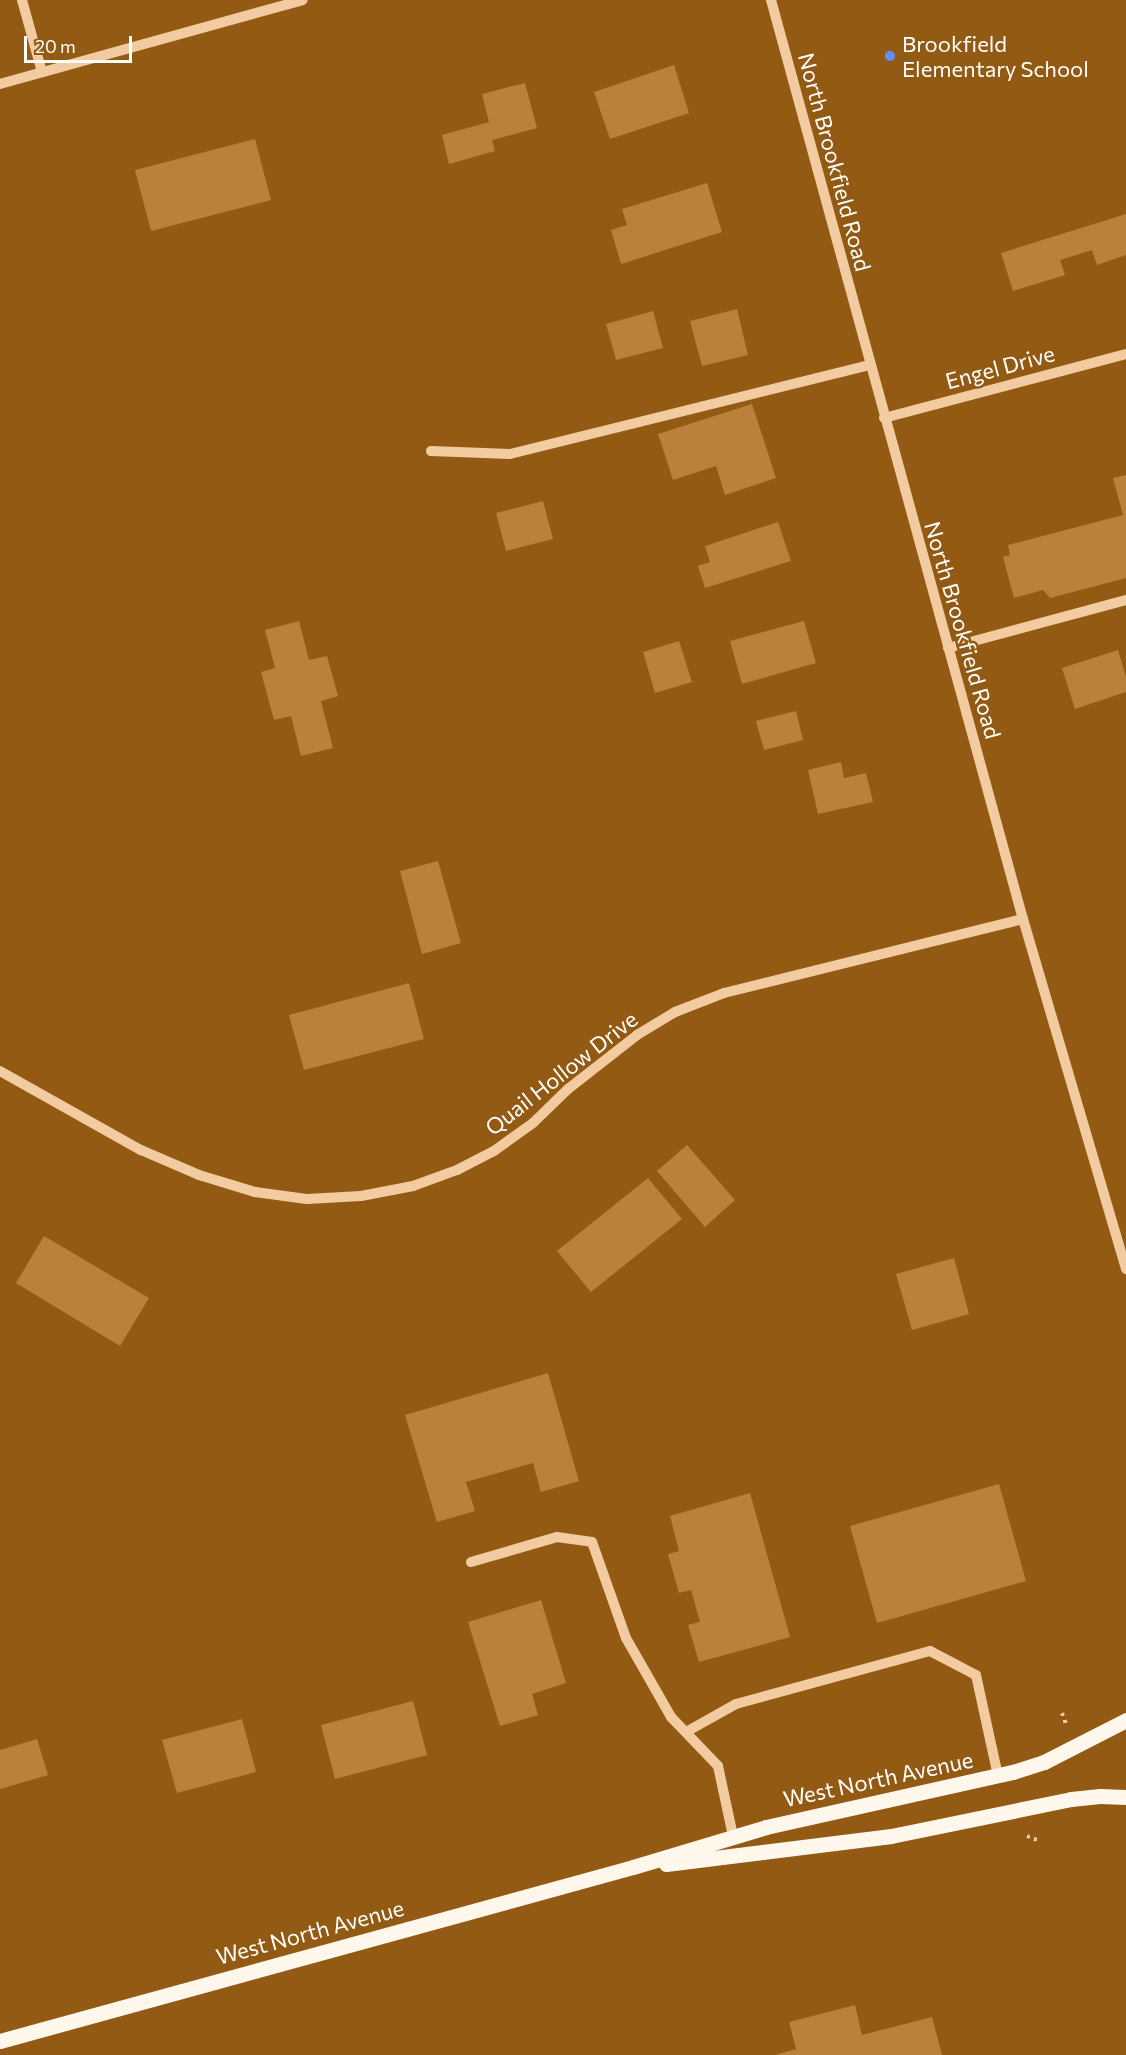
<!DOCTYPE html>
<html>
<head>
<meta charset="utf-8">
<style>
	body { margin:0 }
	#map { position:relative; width:1126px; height:2055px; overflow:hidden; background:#925a13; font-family:Commissioner,sans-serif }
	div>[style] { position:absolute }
	.building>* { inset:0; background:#ba813c }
	.path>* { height:4px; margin-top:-2px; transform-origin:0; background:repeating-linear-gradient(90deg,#f2cca0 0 3px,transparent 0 7.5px) }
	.minor>* { height:10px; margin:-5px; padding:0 5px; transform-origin:5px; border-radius:5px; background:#f2cca0 }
	.major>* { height:15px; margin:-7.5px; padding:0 7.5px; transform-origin:7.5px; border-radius:7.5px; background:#fff7eb }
	.dots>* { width:16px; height:16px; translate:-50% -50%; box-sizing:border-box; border:3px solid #925a13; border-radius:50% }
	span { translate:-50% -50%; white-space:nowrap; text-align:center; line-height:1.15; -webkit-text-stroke:5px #925a13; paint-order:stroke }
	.poi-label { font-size:22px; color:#fff }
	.left { translate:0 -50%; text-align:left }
	.street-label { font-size:22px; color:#fff }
	.scale { position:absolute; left:24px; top:36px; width:108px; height:27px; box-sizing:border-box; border:3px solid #fff; border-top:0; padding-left:8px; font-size:18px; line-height:21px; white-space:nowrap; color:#fff; -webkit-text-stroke:4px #925a13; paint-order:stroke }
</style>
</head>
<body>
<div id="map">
	<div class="building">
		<i style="clip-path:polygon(674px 65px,689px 113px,610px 139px,594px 92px)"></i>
		<i style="clip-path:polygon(525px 83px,537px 128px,492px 140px,495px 151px,449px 164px,442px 135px,489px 122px,482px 94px)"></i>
		<i style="clip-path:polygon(255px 139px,271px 200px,151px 231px,135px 170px)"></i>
		<i style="clip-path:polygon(707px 183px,722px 232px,621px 264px,611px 230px,627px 225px,622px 209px)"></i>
		<i style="clip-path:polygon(1126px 214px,1126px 255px,1097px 265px,1092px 250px,1060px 260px,1065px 275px,1013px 291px,1001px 253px)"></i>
		<i style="clip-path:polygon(737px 309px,748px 355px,702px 366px,690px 321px)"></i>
		<i style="clip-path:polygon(653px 311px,663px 348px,616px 360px,606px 324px)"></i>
		<i style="clip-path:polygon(752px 404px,776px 478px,725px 495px,716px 466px,673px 480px,658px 434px)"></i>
		<i style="clip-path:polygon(1126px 475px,1126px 578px,1050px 598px,1043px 590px,1014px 598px,1003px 557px,1010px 555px,1008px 545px,1123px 515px,1113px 478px)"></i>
		<i style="clip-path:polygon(543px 501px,553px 539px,506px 551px,496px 513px)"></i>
		<i style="clip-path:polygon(778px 522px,791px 561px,705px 588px,698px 566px,710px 562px,705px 546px)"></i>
		<i style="clip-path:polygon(299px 621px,309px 660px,327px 656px,338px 696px,321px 701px,333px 748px,301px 756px,291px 716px,274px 720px,261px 672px,275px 668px,265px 630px)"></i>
		<i style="clip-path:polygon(804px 621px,816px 663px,742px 684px,730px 641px)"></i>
		<i style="clip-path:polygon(679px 641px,692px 682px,655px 693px,643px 652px)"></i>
		<i style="clip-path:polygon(1118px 650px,1126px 677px,1126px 692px,1075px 709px,1062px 668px)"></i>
		<i style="clip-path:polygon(796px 711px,803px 740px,764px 750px,756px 721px)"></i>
		<i style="clip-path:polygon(841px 762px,844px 778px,866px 773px,873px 802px,818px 814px,808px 770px)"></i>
		<i style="clip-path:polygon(438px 861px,461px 943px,422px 954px,400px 871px)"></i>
		<i style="clip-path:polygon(409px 983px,424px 1039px,304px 1070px,289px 1015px)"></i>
		<i style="clip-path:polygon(687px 1145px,735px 1200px,705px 1227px,657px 1171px)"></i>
		<i style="clip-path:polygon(648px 1178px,682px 1219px,591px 1292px,557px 1251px)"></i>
		<i style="clip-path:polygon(44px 1236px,149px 1298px,120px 1346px,16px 1283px)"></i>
		<i style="clip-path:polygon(954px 1258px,969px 1314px,912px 1330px,896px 1274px)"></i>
		<i style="clip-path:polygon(548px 1373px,579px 1481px,541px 1492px,533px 1463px,466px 1482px,475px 1511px,437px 1522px,405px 1415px)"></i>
		<i style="clip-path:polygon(999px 1484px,1026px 1581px,877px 1623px,850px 1526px)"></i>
		<i style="clip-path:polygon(750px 1493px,790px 1637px,699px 1662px,688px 1625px,700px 1622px,691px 1590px,679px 1593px,668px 1554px,679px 1551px,670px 1516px)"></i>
		<i style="clip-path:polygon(541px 1600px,566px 1683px,532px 1694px,538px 1715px,500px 1726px,468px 1622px)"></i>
		<i style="clip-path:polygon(413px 1701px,427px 1755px,335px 1779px,321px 1725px)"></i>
		<i style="clip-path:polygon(242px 1719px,256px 1772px,177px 1793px,162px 1740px)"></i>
		<i style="clip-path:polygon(37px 1739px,48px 1775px,0 1789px,0 1750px)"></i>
		<i style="clip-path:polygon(855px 2005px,862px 2035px,932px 2017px,942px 2055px,775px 2055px,796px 2049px,789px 2022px)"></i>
	</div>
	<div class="path">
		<i style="left:1062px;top:1713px;width:12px;rotate:70deg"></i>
		<i style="left:1027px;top:1836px;width:14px;rotate:21deg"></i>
	</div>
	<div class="minor">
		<i style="left:22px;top:0;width:75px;rotate:74.5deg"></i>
		<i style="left:771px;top:0;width:953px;rotate:74.67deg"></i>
		<i style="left:1023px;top:919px;width:365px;rotate:73.6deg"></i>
		<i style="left:0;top:84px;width:314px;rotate:-15.5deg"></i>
		<i style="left:884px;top:418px;width:250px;rotate:-14.8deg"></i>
		<i style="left:431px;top:451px;width:79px;rotate:2.2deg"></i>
		<i style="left:510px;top:454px;width:371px;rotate:-13.9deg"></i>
		<i style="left:948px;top:648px;width:184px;rotate:-15.1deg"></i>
		<i style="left:0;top:1071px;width:162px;rotate:29.3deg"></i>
		<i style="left:141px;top:1150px;width:63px;rotate:23.3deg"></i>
		<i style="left:199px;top:1175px;width:59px;rotate:16.9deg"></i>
		<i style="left:255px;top:1192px;width:52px;rotate:7.7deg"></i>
		<i style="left:307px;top:1199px;width:54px;rotate:-3.2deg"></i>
		<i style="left:361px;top:1196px;width:53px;rotate:-10.9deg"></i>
		<i style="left:413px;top:1186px;width:47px;rotate:-20deg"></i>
		<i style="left:457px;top:1170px;width:42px;rotate:-27.2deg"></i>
		<i style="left:494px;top:1151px;width:48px;rotate:-35.7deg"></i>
		<i style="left:533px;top:1123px;width:49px;rotate:-44.2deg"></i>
		<i style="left:568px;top:1089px;width:88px;rotate:-38deg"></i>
		<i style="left:637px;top:1035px;width:44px;rotate:-31.2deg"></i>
		<i style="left:675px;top:1012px;width:53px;rotate:-21.2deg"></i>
		<i style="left:724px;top:993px;width:308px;rotate:-13.9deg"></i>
		<i style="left:471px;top:1562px;width:90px;rotate:-16.2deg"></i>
		<i style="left:557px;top:1537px;width:35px;rotate:8deg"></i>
		<i style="left:592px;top:1542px;width:102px;rotate:70.5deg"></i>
		<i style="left:626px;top:1638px;width:91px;rotate:60.3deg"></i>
		<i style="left:671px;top:1717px;width:68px;rotate:46.2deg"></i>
		<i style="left:718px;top:1766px;width:72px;rotate:77.9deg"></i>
		<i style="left:686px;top:1732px;width:57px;rotate:-29.2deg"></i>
		<i style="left:736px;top:1704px;width:201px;rotate:-15.3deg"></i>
		<i style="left:930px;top:1651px;width:52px;rotate:27.6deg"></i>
		<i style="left:976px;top:1675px;width:103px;rotate:77.7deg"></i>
	</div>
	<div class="major">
		<i style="left:666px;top:1864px;width:227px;rotate:-7.1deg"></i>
		<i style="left:891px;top:1836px;width:184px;rotate:-11.6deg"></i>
		<i style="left:1071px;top:1799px;width:29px;rotate:-6deg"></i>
		<i style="left:1100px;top:1796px;width:26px;rotate:2deg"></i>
		<i style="left:0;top:2041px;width:656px;rotate:-15.37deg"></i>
		<i style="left:633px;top:1867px;width:139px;rotate:-16.7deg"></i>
		<i style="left:766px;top:1827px;width:253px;rotate:-12.6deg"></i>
		<i style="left:1013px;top:1772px;width:33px;rotate:-18deg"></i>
		<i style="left:1044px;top:1762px;width:92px;rotate:-27.1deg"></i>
	</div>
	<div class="dots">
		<i style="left:890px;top:56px;background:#6190ff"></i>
	</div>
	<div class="poi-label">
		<span class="left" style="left:902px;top:56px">Brookfield<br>Elementary School</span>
	</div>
	<div class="street-label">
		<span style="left:835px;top:162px;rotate:75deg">North Brookfield Road</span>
		<span style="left:1000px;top:367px;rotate:-15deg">Engel Drive</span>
		<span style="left:963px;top:630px;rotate:74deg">North Brookfield Road</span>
		<span style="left:561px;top:1073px;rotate:-38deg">Quail Hollow Drive</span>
		<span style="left:878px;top:1779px;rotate:-12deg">West North Avenue</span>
		<span style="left:310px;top:1932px;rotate:-15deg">West North Avenue</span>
	</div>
	<div class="scale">20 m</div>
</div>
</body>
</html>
